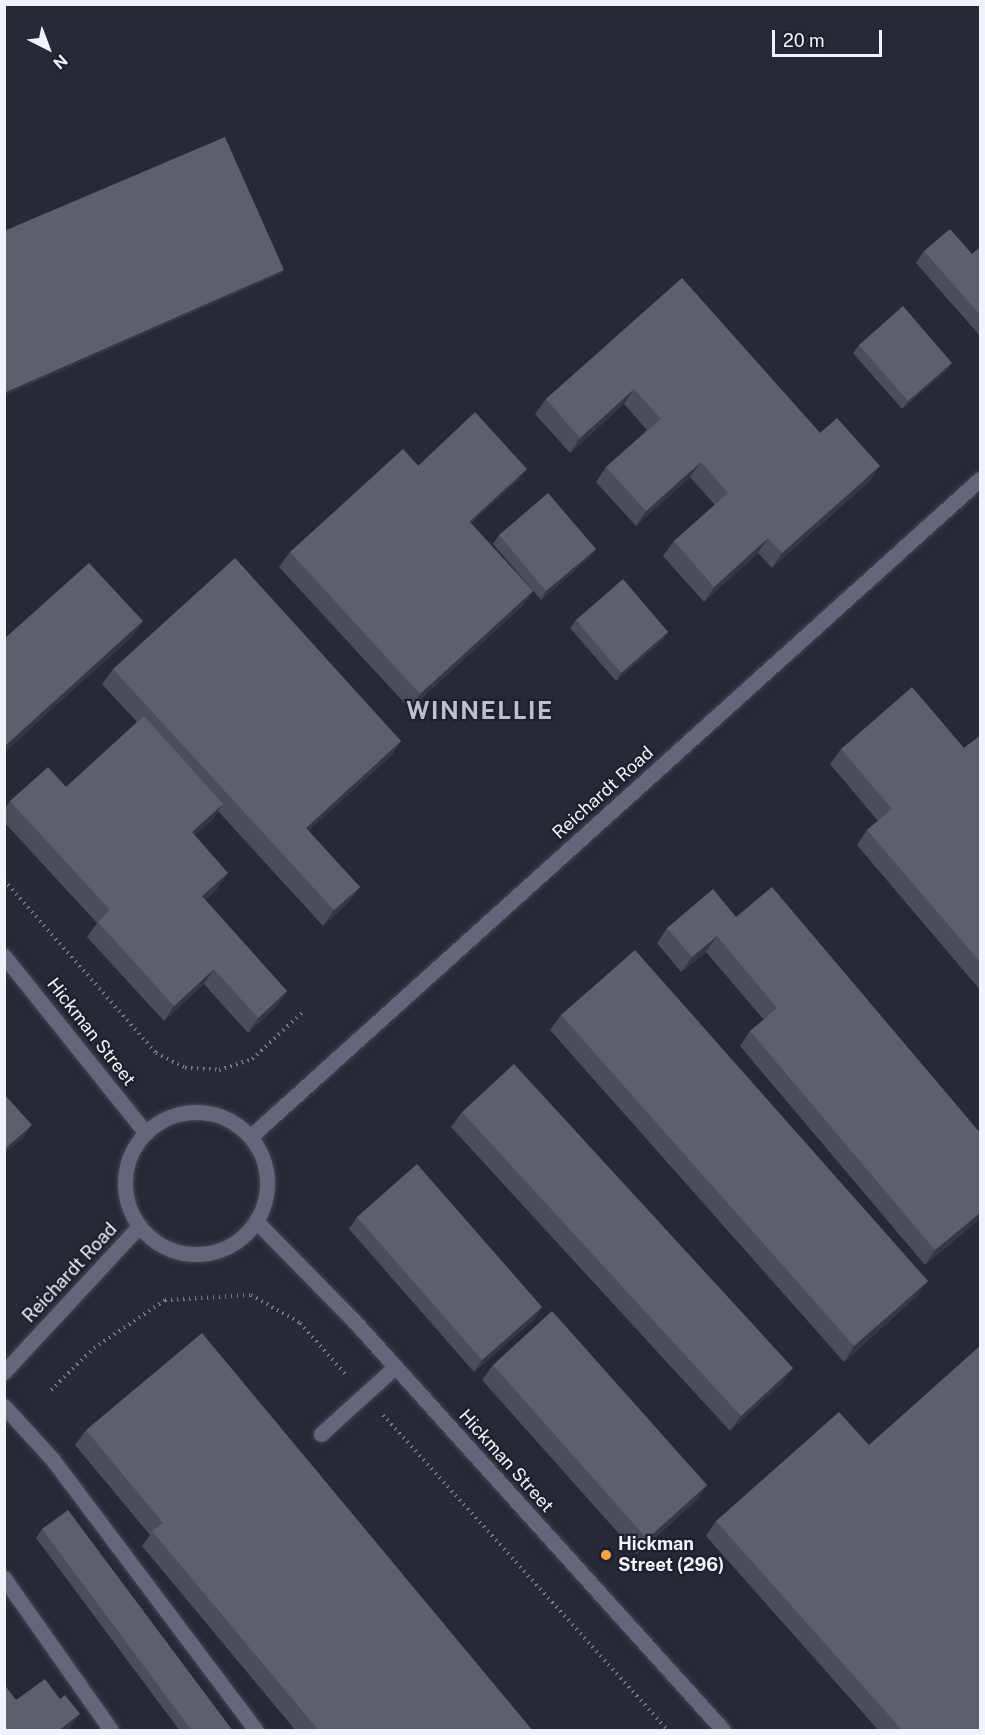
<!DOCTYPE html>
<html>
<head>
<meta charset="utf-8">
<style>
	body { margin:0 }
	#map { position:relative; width:985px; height:1735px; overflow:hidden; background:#272936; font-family:"Public Sans",sans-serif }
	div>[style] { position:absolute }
	.path>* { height:4px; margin-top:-2px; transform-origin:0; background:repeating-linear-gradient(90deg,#777984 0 1.5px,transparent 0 6px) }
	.roads { filter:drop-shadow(0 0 2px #434552) drop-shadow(0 0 2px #434552) }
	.service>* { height:15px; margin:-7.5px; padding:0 7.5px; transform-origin:7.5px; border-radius:7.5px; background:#64677b }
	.minor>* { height:15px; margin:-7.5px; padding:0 7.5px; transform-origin:7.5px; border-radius:7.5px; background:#64677b }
	.minor>.ring { margin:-7.5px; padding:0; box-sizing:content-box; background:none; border:15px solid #64677b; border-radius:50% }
	.wall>* { inset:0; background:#4b4d5a }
	.shaded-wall>* { inset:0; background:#353744 }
	.building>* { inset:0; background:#5d5f6b }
	.dots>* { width:16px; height:16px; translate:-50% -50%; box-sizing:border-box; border:3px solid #1e202b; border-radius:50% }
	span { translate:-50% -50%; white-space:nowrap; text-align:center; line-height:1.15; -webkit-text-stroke:4.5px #1e202b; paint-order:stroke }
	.street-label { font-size:18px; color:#f1f3fb }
	.poi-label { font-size:18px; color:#f1f3fb; font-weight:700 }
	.left { translate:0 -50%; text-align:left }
	.district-label { font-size:24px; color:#bcbfcf; font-weight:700; letter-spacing:1.5px }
	.frame { position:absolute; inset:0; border:6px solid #f1f3fb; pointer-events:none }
	.north { position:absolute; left:18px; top:18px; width:60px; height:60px; -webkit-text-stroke:4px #1e202b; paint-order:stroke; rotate:138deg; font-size:16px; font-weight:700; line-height:24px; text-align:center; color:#f1f3fb }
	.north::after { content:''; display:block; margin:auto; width:21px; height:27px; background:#f1f3fb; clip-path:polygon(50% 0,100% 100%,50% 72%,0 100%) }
	.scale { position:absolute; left:772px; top:30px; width:110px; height:27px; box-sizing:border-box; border:3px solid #f1f3fb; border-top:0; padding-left:8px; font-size:18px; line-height:21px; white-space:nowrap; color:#f1f3fb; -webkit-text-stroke:4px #1e202b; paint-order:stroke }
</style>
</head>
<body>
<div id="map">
	<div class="path">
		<i style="left:4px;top:880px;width:230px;rotate:48.7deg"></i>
		<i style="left:156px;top:1053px;width:33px;rotate:27deg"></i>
		<i style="left:185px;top:1068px;width:34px;rotate:3deg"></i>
		<i style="left:219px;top:1070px;width:35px;rotate:-18deg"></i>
		<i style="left:252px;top:1059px;width:71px;rotate:-42.7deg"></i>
		<i style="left:51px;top:1390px;width:60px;rotate:-44.3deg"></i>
		<i style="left:94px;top:1348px;width:86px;rotate:-34.1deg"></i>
		<i style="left:165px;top:1300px;width:86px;rotate:-3.3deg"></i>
		<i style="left:251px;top:1295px;width:56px;rotate:29.7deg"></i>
		<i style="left:300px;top:1323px;width:71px;rotate:48.4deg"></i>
		<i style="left:383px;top:1415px;width:425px;rotate:47.9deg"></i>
	</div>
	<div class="roads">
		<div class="service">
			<i style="left:4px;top:1406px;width:73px;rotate:47.8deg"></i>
			<i style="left:53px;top:1460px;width:338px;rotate:53.1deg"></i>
			<i style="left:321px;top:1434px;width:100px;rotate:-42.2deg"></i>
			<i style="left:4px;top:1578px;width:186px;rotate:54.9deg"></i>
		</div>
		<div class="minor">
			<i style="left:4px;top:956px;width:227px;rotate:51.3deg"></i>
			<i class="ring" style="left:125px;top:1112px;width:127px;height:127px"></i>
			<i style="left:251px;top:1136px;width:981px;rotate:-42.03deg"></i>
			<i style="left:256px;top:1221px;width:141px;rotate:45.6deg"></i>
			<i style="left:355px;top:1322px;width:549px;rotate:47.95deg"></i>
			<i style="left:4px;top:1372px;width:199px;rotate:-47.2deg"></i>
		</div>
	</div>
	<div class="wall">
		<i style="clip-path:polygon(981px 247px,981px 337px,916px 263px,924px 251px,972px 254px)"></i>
		<i style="clip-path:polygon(682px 278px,820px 433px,870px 481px,772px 568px,758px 553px,704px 602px,663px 556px,674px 541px,715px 505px,690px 477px,636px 526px,596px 482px,606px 467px,647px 430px,624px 404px,570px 453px,535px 414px,546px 399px)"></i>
		<i style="clip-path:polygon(859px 345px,946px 371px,902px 409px,853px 353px)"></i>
		<i style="clip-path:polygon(521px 477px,471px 523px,533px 591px,522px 606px,410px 709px,279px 567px,290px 552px)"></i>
		<i style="clip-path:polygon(499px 535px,596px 549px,590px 557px,541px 600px,493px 544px)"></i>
		<i style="clip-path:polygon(576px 620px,668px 632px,663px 640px,616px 681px,570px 628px)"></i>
		<i style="clip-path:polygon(113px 669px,401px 741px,391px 756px,308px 831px,360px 887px,349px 902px,323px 926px,218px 811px,213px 819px,194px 835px,218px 888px,205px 900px,287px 991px,277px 1006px,248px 1033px,204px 984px,164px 1021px,87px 937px,97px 923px,4px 822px,4px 810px,10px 801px,66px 787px,137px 722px,102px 684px)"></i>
		<i style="clip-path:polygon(981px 735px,981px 991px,857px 845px,867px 830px,878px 821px,830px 764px,841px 749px,964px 748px)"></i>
		<i style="clip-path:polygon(736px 917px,981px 1134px,981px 1218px,925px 1265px,740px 1046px,750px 1031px,764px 1020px,706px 952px,681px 972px,657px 943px,667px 928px)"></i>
		<i style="clip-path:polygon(561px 1015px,928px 1281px,917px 1296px,844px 1362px,550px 1030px)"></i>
		<i style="clip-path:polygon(462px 1112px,793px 1368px,782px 1383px,730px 1431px,451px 1127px)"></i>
		<i style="clip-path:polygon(357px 1217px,542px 1307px,534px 1319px,474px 1372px,349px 1229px)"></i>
		<i style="clip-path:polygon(493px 1365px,707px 1485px,697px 1500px,637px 1554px,482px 1380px)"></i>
		<i style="clip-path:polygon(86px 1430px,533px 1731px,296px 1731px,142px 1546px,150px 1535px,75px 1445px)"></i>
		<i style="clip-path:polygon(869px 1445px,981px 1731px,879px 1731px,706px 1536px,716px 1521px)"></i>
		<i style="clip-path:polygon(42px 1529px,233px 1731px,180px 1731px,36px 1538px)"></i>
	</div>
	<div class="shaded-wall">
		<i style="clip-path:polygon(284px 270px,281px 274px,4px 396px,4px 393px)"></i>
		<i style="clip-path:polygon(952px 363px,946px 371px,902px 409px,908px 401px)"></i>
		<i style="clip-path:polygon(634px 389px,624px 404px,570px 453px,580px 438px)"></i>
		<i style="clip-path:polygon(701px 462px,690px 477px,636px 526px,646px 511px)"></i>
		<i style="clip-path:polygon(880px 466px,870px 481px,772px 568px,782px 553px)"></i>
		<i style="clip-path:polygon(527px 469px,521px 477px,463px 530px,469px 522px)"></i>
		<i style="clip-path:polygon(768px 538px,758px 553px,704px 602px,714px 587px)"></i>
		<i style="clip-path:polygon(596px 549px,590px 557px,541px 600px,546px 591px)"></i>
		<i style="clip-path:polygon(533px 591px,522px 606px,410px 709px,420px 694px)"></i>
		<i style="clip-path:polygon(143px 621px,132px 637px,4px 753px,4px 747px)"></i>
		<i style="clip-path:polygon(668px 632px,663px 640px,616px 681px,621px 673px)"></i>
		<i style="clip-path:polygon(401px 741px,391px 756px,295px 843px,306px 828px)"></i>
		<i style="clip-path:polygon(223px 804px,213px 819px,181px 847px,192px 832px)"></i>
		<i style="clip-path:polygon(228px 873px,218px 888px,191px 912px,202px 896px)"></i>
		<i style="clip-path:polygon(360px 887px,349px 902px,323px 926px,334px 910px)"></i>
		<i style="clip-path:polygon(717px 936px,706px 952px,681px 972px,692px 957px)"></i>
		<i style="clip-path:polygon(214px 969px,204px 984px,164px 1021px,174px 1006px)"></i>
		<i style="clip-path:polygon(287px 991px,277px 1006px,248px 1033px,258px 1018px)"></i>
		<i style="clip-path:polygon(32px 1125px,24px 1137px,4px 1154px,4px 1150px)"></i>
		<i style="clip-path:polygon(981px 1212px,981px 1218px,925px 1265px,935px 1250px)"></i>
		<i style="clip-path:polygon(928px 1281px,917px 1296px,844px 1362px,854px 1346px)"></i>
		<i style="clip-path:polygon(542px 1307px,534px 1319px,474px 1372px,482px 1360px)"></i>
		<i style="clip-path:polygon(793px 1368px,782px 1383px,730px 1431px,741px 1416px)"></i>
		<i style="clip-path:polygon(707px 1485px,697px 1500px,637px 1554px,647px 1539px)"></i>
		<i style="clip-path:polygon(80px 1714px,68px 1731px,58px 1731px)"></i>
	</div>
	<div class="building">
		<i style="clip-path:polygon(225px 137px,284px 270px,4px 393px,4px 231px)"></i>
		<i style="clip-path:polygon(950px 229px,972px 254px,981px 247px,981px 316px,924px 251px)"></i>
		<i style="clip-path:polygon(682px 278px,820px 433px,837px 418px,880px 466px,782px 553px,768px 538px,714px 587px,674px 541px,728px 493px,701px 462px,646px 511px,606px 467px,661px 419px,634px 389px,580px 438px,546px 399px)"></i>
		<i style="clip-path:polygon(903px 306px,952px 363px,908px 401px,859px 345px)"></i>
		<i style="clip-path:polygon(475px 412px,527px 469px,469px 522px,418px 466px)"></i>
		<i style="clip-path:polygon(403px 449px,533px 591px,420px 694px,290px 552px)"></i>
		<i style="clip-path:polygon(548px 493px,596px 549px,546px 591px,499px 535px)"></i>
		<i style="clip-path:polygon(235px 558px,401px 741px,306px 828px,360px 887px,334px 910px,113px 669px)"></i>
		<i style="clip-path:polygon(89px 563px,143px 621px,4px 747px,4px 639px)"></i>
		<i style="clip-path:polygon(623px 579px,668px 632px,621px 673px,576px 620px)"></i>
		<i style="clip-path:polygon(912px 687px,964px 748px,981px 735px,981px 963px,867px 830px,892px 809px,841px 749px)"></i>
		<i style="clip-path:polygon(144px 716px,223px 804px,192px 832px,228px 873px,202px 896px,287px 991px,258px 1018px,214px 969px,174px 1006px,98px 922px,110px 910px,10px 801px,48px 767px,66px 787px)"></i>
		<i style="clip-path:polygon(772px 887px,981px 1134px,981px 1212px,935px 1250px,750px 1031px,777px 1008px,717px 936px,692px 957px,667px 928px,713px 889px,736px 917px)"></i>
		<i style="clip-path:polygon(635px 950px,928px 1281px,854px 1346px,561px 1015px)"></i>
		<i style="clip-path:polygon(514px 1064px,793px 1368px,741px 1416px,462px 1112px)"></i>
		<i style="clip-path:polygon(4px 1094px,32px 1125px,4px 1150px)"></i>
		<i style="clip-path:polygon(417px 1164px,542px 1307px,482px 1360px,357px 1217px)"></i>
		<i style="clip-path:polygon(552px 1311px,707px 1485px,647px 1539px,493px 1365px)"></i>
		<i style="clip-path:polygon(202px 1333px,533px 1731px,319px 1731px,152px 1531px,163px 1523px,86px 1430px)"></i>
		<i style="clip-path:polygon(981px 1345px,981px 1731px,903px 1731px,716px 1521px,839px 1412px,869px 1445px)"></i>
		<i style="clip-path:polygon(68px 1510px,233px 1731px,192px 1731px,42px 1529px)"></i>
		<i style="clip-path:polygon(45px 1679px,60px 1699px,65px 1695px,80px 1714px,58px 1731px,4px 1731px,4px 1684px,16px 1700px)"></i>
	</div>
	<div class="dots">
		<i style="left:606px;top:1555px;background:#f4a444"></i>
	</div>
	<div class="street-label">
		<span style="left:603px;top:793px;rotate:-42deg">Reichardt Road</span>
		<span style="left:91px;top:1032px;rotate:52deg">Hickman Street</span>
		<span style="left:70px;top:1273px;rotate:-47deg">Reichardt Road</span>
		<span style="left:506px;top:1461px;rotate:48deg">Hickman Street</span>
	</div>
	<div class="poi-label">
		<span class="left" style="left:618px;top:1555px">Hickman<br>Street (296)</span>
	</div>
	<div class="district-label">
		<span style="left:480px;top:711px">WINNELLIE</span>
	</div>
	<div class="frame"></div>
	<div class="north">N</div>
	<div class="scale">20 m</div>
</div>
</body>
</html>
